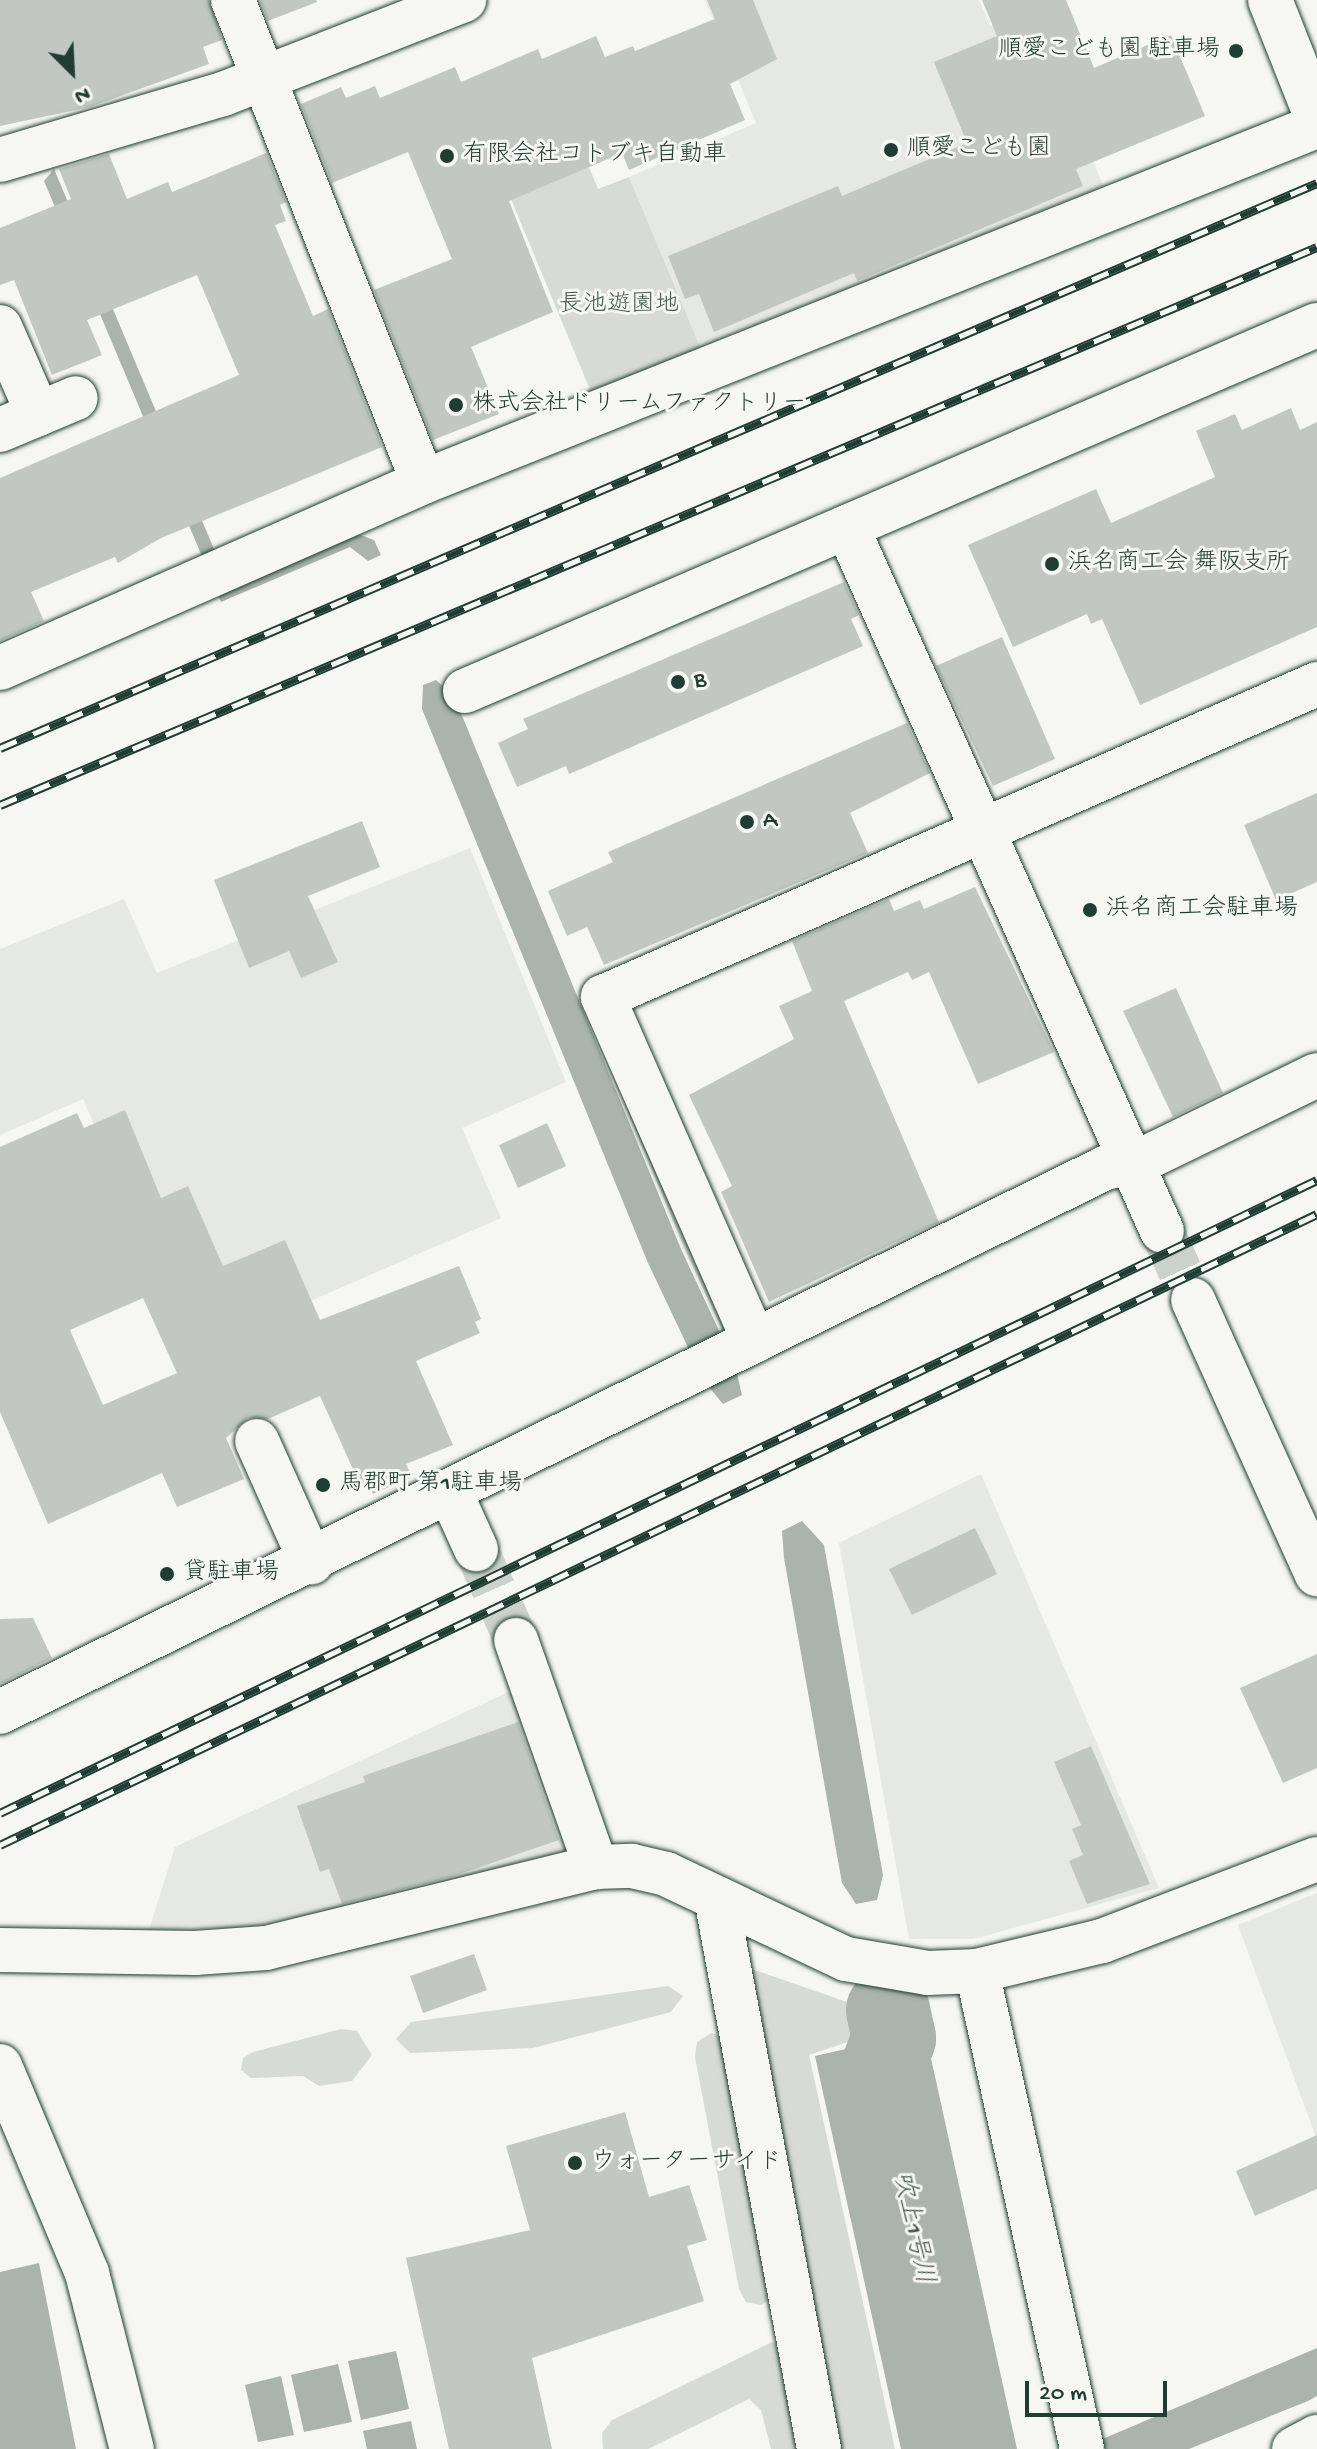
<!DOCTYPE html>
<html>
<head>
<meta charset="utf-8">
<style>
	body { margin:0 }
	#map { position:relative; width:1317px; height:2449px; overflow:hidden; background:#f6f6f2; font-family:"Gochi Hand","Klee One",sans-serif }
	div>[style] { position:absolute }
	.built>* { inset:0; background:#e6e8e4 }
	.green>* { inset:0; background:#d6dbd6 }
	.water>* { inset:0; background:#aab3ae }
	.river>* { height:84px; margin:-42px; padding:0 42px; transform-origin:42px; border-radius:42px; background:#aab3ae }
	.building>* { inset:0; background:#c1c8c3 }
	.minor-tunnel>* { height:44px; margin-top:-22px; transform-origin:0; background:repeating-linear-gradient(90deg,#cbd1cc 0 44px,transparent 0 66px) }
	.roads { filter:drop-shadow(0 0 2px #1f3d34) drop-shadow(0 0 2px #1f3d34) }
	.minor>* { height:44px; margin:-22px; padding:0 22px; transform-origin:22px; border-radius:22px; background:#f6f6f2 }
	.rail>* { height:9px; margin-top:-4.5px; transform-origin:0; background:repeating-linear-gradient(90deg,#f6f6f2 0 18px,#1f3d34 0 36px); box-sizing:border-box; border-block:2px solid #1f3d34 }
	.dots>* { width:22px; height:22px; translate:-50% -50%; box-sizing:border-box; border:4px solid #f6f6f2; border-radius:50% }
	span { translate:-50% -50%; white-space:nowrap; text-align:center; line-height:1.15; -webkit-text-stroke:6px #f6f6f2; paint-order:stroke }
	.poi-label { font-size:24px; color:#1f3d34 }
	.right { translate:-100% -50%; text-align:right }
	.left { translate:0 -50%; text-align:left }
	.park-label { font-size:24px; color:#445d54 }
	.water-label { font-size:26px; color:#425a52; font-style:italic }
	.north { position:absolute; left:32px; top:32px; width:80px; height:80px; -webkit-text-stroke:6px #f6f6f2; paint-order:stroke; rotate:156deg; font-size:22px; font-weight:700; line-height:32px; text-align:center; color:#1f3d34 }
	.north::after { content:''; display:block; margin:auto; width:28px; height:36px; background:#1f3d34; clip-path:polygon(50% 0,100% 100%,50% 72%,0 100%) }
	.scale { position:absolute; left:1025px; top:2381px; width:142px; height:36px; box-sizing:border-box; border:4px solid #1f3d34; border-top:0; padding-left:10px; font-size:24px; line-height:28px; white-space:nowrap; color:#1f3d34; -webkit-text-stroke:6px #f6f6f2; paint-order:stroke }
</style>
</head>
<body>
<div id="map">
	<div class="built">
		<i style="clip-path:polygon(705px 0,979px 0,990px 26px,1030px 10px,1104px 188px,701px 349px,629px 177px,756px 123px)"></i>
		<i style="clip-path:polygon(470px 848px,566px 1082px,462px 1128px,501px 1218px,193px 1352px,83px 1099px,0 1135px,0 949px,124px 899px,157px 973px)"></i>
		<i style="clip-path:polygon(981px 1474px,1159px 1888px,973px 1939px,909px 1939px,839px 1543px)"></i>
		<i style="clip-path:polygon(517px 1688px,574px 1851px,264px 1927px,149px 1930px,175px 1847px)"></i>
		<i style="clip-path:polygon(1317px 1893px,1317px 2140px,1238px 1925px)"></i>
	</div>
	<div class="green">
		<i style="clip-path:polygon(572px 126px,598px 189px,629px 177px,701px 349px,591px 392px,494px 158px)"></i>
		<i style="clip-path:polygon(592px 1023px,734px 1331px,725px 1335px,684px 1248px)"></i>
		<i style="clip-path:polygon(746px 1967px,847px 2002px,872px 2025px,860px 2038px,809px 2055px,895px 2449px,830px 2449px)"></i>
		<i style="clip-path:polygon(668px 1986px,683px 1996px,671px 2012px,533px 2048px,410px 2053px,396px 2039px,411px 2022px)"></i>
		<i style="clip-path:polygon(341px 2029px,357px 2031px,372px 2055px,352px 2081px,319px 2086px,303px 2076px,251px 2078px,241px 2070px,243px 2058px,253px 2052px)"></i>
		<i style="clip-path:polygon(711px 2033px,726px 2037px,773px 2297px,761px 2305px,746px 2302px,739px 2289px,695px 2057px,697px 2042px)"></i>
		<i style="clip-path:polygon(772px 2342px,786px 2348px,803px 2449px,771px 2449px,761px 2410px,749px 2399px,648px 2449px,603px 2449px,602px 2433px,612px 2420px)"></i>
	</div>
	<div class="water">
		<i style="clip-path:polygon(54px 169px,219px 561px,206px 566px,44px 181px)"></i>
		<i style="clip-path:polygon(350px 531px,374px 540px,381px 555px,368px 561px,350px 547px,221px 602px,214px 586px)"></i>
		<i style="clip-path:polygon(436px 680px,454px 696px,681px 1249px,735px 1365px,742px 1395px,723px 1404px,704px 1381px,648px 1263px,422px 709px,423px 685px)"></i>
		<i style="clip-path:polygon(802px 1521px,824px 1545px,883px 1875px,877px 1900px,856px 1904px,842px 1883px,784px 1558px,782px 1531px)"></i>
		<i style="clip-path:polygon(925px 2031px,1017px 2449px,901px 2449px,815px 2056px)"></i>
		<i style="clip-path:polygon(39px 2263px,76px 2449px,0 2449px,0 2272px)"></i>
		<i style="clip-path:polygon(1317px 2348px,1317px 2396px,1308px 2401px,1189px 2449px,1079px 2449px)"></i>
		<i style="clip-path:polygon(396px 2351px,409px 2409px,361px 2420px,348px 2361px)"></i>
		<i style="clip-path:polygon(338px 2364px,352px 2422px,304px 2432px,291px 2375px)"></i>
		<i style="clip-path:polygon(281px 2376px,294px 2435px,258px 2442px,245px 2385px)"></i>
		<i style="clip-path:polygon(411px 2421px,417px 2449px,367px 2449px,363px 2431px)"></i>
	</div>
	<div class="river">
		<i style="left:888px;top:2010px;width:29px;rotate:78deg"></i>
		<i style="left:894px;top:2038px;width:45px;rotate:110.9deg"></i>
		<i style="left:878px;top:2080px;width:72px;rotate:77.1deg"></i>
	</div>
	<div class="building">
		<i style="clip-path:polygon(0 0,209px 0,222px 40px,203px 47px,209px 64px,90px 107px,0 126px)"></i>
		<i style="clip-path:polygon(260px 0,316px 0,317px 2px,268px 21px)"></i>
		<i style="clip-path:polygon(707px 0,753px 0,777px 59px,730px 84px,745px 120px,629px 170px,622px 153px,509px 201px,553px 312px,471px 347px,499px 414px,433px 440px,374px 290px,452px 259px,408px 152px,332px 183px,301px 104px,341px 87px,346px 98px,375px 86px,380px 98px,455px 67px,461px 82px,538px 49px,542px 59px,596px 36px,605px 57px,633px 46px,635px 51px,715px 19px)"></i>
		<i style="clip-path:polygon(982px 0,1066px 0,1094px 68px,1171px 35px,1205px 116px,1076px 169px,1083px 186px,857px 281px,854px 273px,714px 332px,699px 294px,685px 299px,668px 256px,838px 186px,842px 196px,967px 143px,934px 62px,997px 36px)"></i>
		<i style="clip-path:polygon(266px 153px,286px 202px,280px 205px,286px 221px,275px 225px,313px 316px,328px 309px,382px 447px,161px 538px,118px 563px,115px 557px,31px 592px,44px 621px,0 641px,0 478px,239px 375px,197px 275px,87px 320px,102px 355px,52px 375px,14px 280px,0 285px,0 228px,71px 199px,59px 169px,109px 154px,127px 199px,168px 182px,172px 192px)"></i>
		<i style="clip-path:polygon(1291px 408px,1300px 430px,1317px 422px,1317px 627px,1140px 705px,1102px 619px,1091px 624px,1087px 614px,1013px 647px,968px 545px,1096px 489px,1111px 523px,1215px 477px,1196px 431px,1235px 414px,1242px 430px)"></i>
		<i style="clip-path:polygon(844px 582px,859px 615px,851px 619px,863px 646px,588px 766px,569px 774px,566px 766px,517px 787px,498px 743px,528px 729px,523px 719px)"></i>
		<i style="clip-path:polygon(1002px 637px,1055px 759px,993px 786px,936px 666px)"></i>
		<i style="clip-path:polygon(907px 723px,930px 773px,850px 813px,868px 853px,604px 965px,587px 927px,567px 936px,548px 891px,613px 862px,608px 852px)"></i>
		<i style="clip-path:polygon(1317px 793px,1317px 882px,1276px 900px,1244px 825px)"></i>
		<i style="clip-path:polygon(362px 821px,380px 867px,308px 896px,338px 962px,301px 978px,289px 951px,249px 968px,214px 880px)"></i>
		<i style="clip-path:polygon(975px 887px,1054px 1052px,978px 1084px,929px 972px,912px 980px,908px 972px,844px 1001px,939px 1222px,769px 1302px,721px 1192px,732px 1186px,689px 1095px,794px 1039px,779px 1006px,812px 991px,792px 941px,889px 899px,894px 911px,920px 900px,924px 909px)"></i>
		<i style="clip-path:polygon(1176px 988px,1223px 1093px,1173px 1117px,1123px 1011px)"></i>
		<i style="clip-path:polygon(evenodd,125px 1110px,161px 1198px,188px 1186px,223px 1266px,285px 1240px,320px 1320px,459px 1266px,481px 1319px,475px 1322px,480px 1333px,416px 1361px,453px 1445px,406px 1464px,412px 1477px,373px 1494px,368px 1484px,361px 1487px,320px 1396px,268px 1419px,248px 1418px,226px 1438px,244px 1479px,177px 1507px,162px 1473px,48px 1524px,0 1412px,0 1147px,77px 1113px,84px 1128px,125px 1110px,143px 1298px,177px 1373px,103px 1405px,70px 1330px,143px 1298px)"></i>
		<i style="clip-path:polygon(547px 1123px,566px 1166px,518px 1188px,499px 1145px)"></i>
		<i style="clip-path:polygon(975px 1528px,997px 1574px,912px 1615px,889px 1569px)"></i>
		<i style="clip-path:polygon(33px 1618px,52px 1658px,0 1684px,0 1619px)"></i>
		<i style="clip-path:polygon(1317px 1654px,1317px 1768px,1283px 1783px,1240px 1688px)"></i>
		<i style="clip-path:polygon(518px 1722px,559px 1840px,451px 1877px,342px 1904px,329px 1869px,320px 1872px,297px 1806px,365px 1782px,363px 1776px)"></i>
		<i style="clip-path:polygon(1091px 1746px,1150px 1884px,1087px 1904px,1069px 1861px,1083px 1855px,1072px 1829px,1081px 1825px,1054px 1762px)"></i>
		<i style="clip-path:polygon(474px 1954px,487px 1990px,423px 2013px,410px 1976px)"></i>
		<i style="clip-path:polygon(625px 2112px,649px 2197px,689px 2185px,707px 2240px,687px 2246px,704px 2301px,532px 2358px,552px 2449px,449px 2449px,406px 2258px,530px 2230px,506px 2146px)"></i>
		<i style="clip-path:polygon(1317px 2135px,1317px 2189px,1255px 2216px,1236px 2171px)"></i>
	</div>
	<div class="minor-tunnel">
		<i style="left:1162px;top:1231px;width:76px;rotate:65.8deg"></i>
		<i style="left:476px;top:1549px;width:99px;rotate:66.3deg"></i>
	</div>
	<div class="roads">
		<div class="minor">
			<i style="left:233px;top:0;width:518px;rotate:68.49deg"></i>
			<i style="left:1270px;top:0;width:128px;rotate:68.4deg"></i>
			<i style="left:0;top:160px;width:233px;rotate:-16.5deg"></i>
			<i style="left:223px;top:94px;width:259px;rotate:-21.3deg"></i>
			<i style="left:0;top:327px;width:95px;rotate:66.4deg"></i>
			<i style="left:0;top:430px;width:82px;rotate:-22.8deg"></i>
			<i style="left:847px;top:527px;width:771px;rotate:65.89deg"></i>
			<i style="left:0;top:668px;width:462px;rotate:-23.7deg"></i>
			<i style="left:423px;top:482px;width:962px;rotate:-21.71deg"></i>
			<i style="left:465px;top:691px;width:927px;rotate:-23.25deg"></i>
			<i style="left:1193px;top:1300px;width:301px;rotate:65.7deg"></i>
			<i style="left:754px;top:1341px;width:376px;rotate:-113.7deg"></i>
			<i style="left:603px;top:997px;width:780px;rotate:-23.67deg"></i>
			<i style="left:257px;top:1441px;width:133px;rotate:65.9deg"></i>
			<i style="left:450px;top:1492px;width:63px;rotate:65.5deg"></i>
			<i style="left:516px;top:1640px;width:241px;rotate:70.6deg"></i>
			<i style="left:0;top:1712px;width:1232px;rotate:-26.21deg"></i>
			<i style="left:1105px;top:1168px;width:40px;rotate:-13deg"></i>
			<i style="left:1144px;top:1159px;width:192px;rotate:-25.9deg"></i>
			<i style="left:716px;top:1898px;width:561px;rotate:79.41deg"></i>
			<i style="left:0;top:1950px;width:195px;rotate:0.9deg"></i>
			<i style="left:195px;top:1953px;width:71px;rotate:-4deg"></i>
			<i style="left:266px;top:1948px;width:340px;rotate:-13.8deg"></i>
			<i style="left:596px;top:1867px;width:36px;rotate:-2deg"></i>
			<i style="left:632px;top:1866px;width:35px;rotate:13deg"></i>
			<i style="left:666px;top:1874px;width:199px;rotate:25.3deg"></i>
			<i style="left:846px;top:1959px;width:83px;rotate:9.7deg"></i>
			<i style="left:928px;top:1973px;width:49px;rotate:-2.3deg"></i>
			<i style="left:977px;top:1971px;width:129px;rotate:-13.5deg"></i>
			<i style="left:1102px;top:1941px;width:230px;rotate:-20.9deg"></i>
			<i style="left:977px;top:1971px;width:489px;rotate:77.6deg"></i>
			<i style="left:0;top:2066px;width:225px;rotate:67.2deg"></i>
			<i style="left:87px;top:2273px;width:182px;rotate:75.7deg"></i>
			<i style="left:1294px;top:2449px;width:26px;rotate:-28deg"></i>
		</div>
	</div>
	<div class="rail">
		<i style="left:0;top:748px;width:1433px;rotate:-23.22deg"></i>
		<i style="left:0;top:805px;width:1430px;rotate:-22.96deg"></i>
		<i style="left:0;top:1813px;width:1461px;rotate:-25.67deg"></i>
		<i style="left:0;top:1845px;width:1460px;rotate:-25.6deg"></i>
	</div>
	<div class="dots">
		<i style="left:1236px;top:51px;background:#1f3d34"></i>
		<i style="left:891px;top:150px;background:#1f3d34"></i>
		<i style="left:447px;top:156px;background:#1f3d34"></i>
		<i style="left:456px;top:405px;background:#1f3d34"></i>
		<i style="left:1052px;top:564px;background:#1f3d34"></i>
		<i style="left:678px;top:682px;background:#1f3d34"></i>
		<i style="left:747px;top:822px;background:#1f3d34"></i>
		<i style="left:1090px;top:910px;background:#1f3d34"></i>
		<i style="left:323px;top:1485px;background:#1f3d34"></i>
		<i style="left:167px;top:1574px;background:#1f3d34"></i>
		<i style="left:575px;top:2163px;background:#1f3d34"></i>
	</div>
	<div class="poi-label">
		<span class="right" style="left:1220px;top:51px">順愛こども園 駐車場</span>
		<span class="left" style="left:907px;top:150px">順愛こども園</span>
		<span class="left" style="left:463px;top:156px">有限会社コトブキ自動車</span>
		<span class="left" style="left:472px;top:405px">株式会社ドリームファクトリー</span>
		<span class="left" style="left:1068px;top:564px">浜名商工会 舞阪支所</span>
		<span class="left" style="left:694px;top:682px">B</span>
		<span class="left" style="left:763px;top:822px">A</span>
		<span class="left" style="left:1106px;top:910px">浜名商工会駐車場</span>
		<span class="left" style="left:339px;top:1485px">馬郡町 第1駐車場</span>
		<span class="left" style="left:183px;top:1574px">貸駐車場</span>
		<span class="left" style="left:591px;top:2163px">ウォーターサイド</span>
	</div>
	<div class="park-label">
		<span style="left:619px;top:306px">長池遊園地</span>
	</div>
	<div class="water-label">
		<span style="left:911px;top:2228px;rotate:78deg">吹上1号川</span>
	</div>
	<div class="north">N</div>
	<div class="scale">20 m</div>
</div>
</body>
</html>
